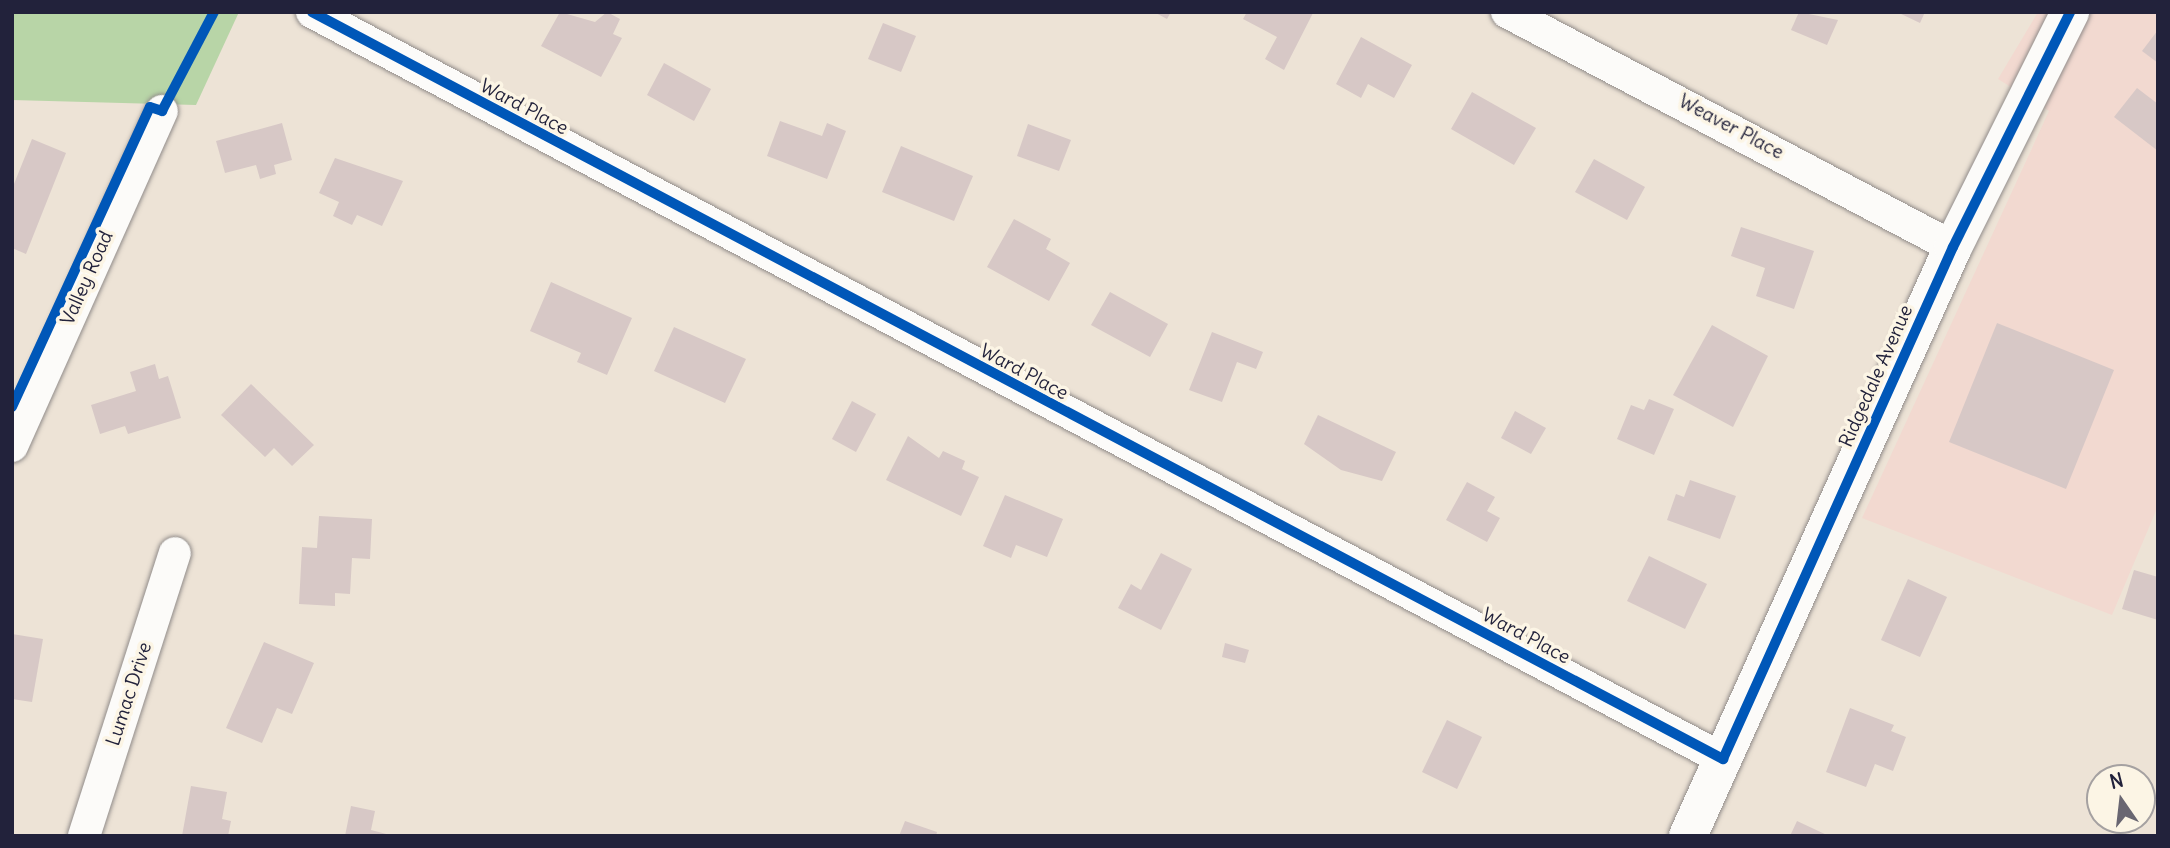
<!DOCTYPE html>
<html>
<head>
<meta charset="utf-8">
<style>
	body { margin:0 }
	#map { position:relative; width:2170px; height:848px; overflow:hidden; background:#ede3d6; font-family:Delius,sans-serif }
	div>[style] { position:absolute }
	.built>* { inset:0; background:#f2d9d0 }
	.green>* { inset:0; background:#b8d5a7 }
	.building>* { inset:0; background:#d7c8c6 }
	.roads { filter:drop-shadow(0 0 2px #918c8a) drop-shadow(0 0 2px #918c8a) }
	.minor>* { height:32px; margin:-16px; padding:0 16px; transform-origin:16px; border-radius:16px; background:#fcfbf9 }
	.major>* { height:38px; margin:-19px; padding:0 19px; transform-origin:19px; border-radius:19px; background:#fcfbf9 }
	.cycleway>* { height:10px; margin:-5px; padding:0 5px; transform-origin:5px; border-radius:5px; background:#0057b8 }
	span { translate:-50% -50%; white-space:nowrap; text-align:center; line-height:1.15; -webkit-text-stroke:7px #fcf5e5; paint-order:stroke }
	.street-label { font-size:19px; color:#22223b }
	.frame { position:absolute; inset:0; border:14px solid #22223b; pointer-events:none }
	.north { position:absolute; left:2086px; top:764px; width:70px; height:70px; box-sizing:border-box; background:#fcf5e5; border:2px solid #a5a1a1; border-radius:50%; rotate:346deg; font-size:19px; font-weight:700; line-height:28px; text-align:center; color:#22223b }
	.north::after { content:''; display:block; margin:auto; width:24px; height:32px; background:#696671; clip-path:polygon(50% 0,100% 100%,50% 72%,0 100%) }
</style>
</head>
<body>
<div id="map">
	<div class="built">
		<i style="clip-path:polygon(2038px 12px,2158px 12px,2158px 506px,2112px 615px,1862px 518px,2049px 111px,1998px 79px)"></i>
	</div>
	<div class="green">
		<i style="clip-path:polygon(12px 12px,239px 12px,196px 105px,12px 100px)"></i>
	</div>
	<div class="building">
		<i style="clip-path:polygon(560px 12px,595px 22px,607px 12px,620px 19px,613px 34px,622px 38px,601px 77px,541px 46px)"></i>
		<i style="clip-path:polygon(1154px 12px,1171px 12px,1167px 19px)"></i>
		<i style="clip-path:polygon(1247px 12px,1313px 13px,1284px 70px,1265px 59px,1277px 37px,1243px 19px)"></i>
		<i style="clip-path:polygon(1799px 12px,1838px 20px,1827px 45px,1791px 30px)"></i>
		<i style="clip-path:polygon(1897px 12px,1925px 12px,1920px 23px)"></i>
		<i style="clip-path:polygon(883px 23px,916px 36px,901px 72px,868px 59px)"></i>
		<i style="clip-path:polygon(2158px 30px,2158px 63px,2142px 51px)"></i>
		<i style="clip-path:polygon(1361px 37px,1412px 65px,1394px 98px,1368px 84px,1361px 98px,1336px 84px)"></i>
		<i style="clip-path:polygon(664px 63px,711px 89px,694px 121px,647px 95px)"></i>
		<i style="clip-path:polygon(2137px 88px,2158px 104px,2158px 151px,2114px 117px)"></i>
		<i style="clip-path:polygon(1472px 92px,1536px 128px,1514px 165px,1451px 129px)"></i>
		<i style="clip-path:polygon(780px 121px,822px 136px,827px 123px,846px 131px,827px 179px,767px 156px)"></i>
		<i style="clip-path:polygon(282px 123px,292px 160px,274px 165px,276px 174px,260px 179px,256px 165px,225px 173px,216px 141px)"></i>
		<i style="clip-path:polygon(1028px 124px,1071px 140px,1059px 171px,1017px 156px)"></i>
		<i style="clip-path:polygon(32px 139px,66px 153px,26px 254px,12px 248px,12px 189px)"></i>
		<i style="clip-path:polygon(901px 146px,973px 176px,954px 221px,882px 192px)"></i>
		<i style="clip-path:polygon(335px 158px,403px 181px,382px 226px,357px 215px,352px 225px,333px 216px,339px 202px,319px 193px)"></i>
		<i style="clip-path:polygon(1594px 159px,1645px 187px,1627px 220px,1575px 192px)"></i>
		<i style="clip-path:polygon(1014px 219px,1051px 239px,1046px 249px,1070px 263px,1049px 301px,987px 267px)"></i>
		<i style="clip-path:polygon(1741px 227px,1814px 251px,1794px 309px,1756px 296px,1765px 268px,1731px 256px)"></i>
		<i style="clip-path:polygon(551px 282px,632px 318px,607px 375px,577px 362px,581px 353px,530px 331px)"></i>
		<i style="clip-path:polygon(1110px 292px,1168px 324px,1150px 357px,1091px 325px)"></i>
		<i style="clip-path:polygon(1997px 323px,2114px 370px,2066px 489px,1949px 442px)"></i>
		<i style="clip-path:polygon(1712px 325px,1768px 356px,1733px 427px,1673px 395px)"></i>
		<i style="clip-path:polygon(674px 327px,746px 359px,725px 403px,654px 371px)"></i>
		<i style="clip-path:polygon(1212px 332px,1263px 352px,1256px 369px,1237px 362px,1222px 402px,1189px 390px)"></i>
		<i style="clip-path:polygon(155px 364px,159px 379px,168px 376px,181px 418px,128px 434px,125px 426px,100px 434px,91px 405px,136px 391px,130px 372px)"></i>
		<i style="clip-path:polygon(251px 384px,314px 445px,292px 466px,274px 448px,265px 457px,221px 415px)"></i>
		<i style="clip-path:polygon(1649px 399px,1674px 409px,1654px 455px,1617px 439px,1631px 405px,1644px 410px)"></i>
		<i style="clip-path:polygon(852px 401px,876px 414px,856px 452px,832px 439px)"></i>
		<i style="clip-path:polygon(1515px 411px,1546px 428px,1531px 454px,1501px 438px)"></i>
		<i style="clip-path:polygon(1318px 415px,1396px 452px,1382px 481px,1341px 470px,1304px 444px)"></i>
		<i style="clip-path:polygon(908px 436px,939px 458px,943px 451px,965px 461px,962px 469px,979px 477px,961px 516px,886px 480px)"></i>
		<i style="clip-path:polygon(1690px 480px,1736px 496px,1720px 539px,1667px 520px,1676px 494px,1684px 497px)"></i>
		<i style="clip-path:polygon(1467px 482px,1495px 497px,1487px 511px,1500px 518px,1487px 542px,1446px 520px)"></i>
		<i style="clip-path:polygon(1005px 495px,1063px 519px,1047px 557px,1016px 545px,1011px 558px,983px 546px)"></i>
		<i style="clip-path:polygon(319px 516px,372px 519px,370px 559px,352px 558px,350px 594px,335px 593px,335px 606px,299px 604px,302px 547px,317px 548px)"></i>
		<i style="clip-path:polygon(1161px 553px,1192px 569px,1161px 630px,1118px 608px,1131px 584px,1141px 590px)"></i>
		<i style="clip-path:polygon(1649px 556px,1707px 584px,1685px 629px,1627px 601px)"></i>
		<i style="clip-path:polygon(2134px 570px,2158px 577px,2158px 620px,2122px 609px)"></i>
		<i style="clip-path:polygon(1908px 579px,1947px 597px,1920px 657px,1881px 640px)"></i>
		<i style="clip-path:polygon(12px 634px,43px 639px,32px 702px,12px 699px)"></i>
		<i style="clip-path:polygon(264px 642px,314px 663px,292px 714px,277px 708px,262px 743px,226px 728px)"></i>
		<i style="clip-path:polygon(1225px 643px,1249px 650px,1245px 663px,1222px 657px)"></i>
		<i style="clip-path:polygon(1850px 708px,1894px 725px,1891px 731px,1906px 737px,1893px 771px,1875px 764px,1866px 787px,1826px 772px)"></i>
		<i style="clip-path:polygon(1447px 720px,1482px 737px,1457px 789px,1422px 772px)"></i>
		<i style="clip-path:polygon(191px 786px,227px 792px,222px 819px,231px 821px,228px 836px,182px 836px)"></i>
		<i style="clip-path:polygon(351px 806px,375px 811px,371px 830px,394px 836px,345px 836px)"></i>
		<i style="clip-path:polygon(905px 821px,937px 832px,936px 836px,899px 836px)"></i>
		<i style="clip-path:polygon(1797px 821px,1829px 836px,1790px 836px)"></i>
	</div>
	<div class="roads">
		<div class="minor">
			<i style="left:312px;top:12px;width:1597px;rotate:27.9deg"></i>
			<i style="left:1507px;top:12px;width:504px;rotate:27.79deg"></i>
			<i style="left:12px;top:446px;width:367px;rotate:-65.9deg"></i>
			<i style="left:84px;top:836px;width:297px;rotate:-72.2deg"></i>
		</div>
		<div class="major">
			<i style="left:1688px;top:836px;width:646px;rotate:-65.78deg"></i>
			<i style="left:1953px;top:247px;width:263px;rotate:-63.5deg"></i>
		</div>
	</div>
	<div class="cycleway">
		<i style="left:312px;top:12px;width:1597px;rotate:27.9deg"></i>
		<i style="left:1723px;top:759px;width:561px;rotate:-65.81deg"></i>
		<i style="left:1953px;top:247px;width:263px;rotate:-63.5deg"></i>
		<i style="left:12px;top:407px;width:330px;rotate:-65.3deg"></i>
		<i style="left:150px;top:107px;width:13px;rotate:18deg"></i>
		<i style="left:162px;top:111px;width:112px;rotate:-62.3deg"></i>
	</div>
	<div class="street-label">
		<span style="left:524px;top:107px;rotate:28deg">Ward Place</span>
		<span style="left:1731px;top:127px;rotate:28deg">Weaver Place</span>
		<span style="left:87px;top:278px;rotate:-66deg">Valley Road</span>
		<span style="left:1024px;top:372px;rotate:28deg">Ward Place</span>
		<span style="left:1876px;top:376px;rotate:-66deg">Ridgedale Avenue</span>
		<span style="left:1526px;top:636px;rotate:28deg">Ward Place</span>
		<span style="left:129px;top:694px;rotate:-72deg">Lumac Drive</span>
	</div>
	<div class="frame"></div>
	<div class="north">N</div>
</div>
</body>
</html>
